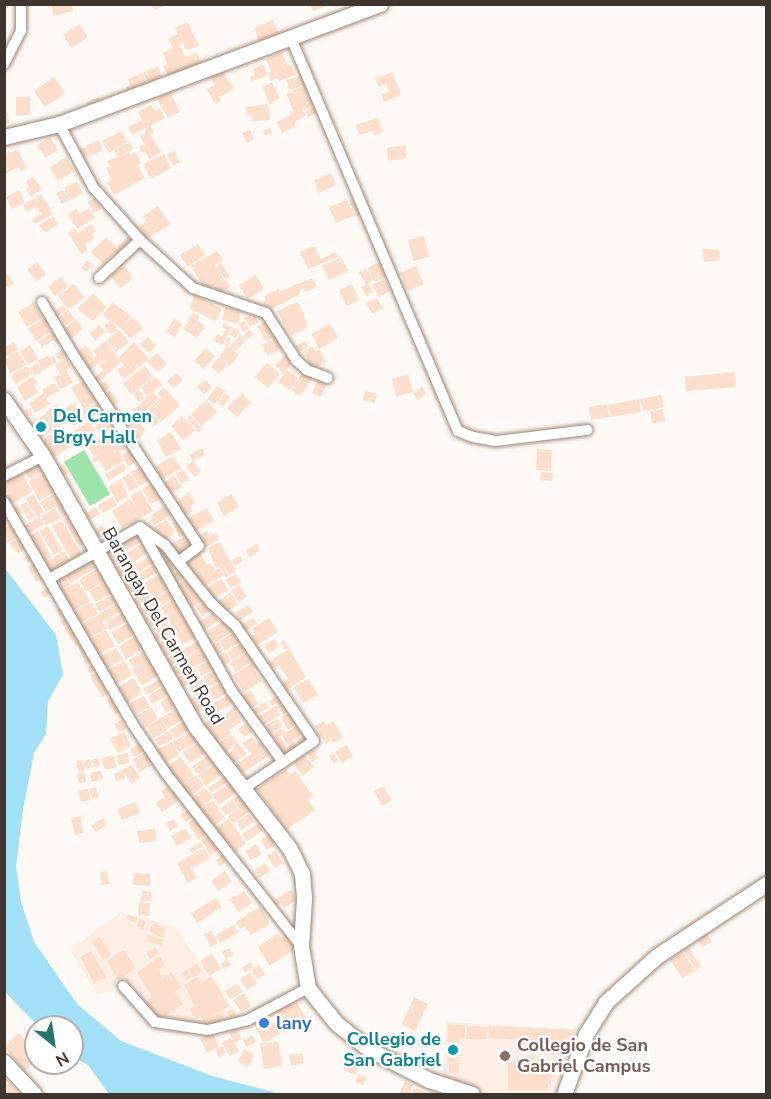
<!DOCTYPE html>
<html>
<head>
<meta charset="utf-8">
<style>
	body { margin:0 }
	#map { position:relative; width:771px; height:1099px; overflow:hidden; background:#fef9f5; font-family:"Nunito Sans",sans-serif }
	div>[style] { position:absolute }
	.built>* { inset:0; background:#fceee4 }
	.green>* { inset:0; background:#9ce3ac }
	.water>* { inset:0; background:#a2e0f8 }
	.building>* { inset:0; background:#fbdfcc }
	.roads { filter:drop-shadow(0 0 2px #9c8271) drop-shadow(0 0 2px #9c8271) }
	.street>* { height:10px; margin:-5px; padding:0 5px; transform-origin:5px; border-radius:5px; background:#fff }
	.secondary>* { height:15px; margin:-7.5px; padding:0 7.5px; transform-origin:7.5px; border-radius:7.5px; background:#fff }
	.dots>* { width:16px; height:16px; translate:-50% -50%; box-sizing:border-box; border:3px solid #fff; border-radius:50% }
	span { translate:-50% -50%; white-space:nowrap; text-align:center; line-height:1.15; -webkit-text-stroke:4.5px #fff; paint-order:stroke }
	.culture-label { font-size:18px; color:#0d838f; font-weight:700 }
	.left { translate:0 -50%; text-align:left }
	.right { translate:-100% -50%; text-align:right }
	.street-label { font-size:18px; color:#40352e }
	.shop-label { font-size:18px; color:#366cbe; font-weight:700 }
	.education-label { font-size:18px; color:#785e54; font-weight:700 }
	.frame { position:absolute; inset:0; border:6px solid #40352e; pointer-events:none }
	.north { position:absolute; left:24px; top:1015px; width:60px; height:60px; box-sizing:border-box; background:#fff; border:2px solid #b3aeab; border-radius:50%; rotate:150deg; font-size:16px; font-weight:700; line-height:24px; text-align:center; color:#40352e }
	.north::after { content:''; display:block; margin:auto; width:21px; height:27px; background:#28726f; clip-path:polygon(50% 0,100% 100%,50% 72%,0 100%) }
</style>
</head>
<body>
<div id="map">
	<div class="built">
		<i style="clip-path:polygon(121px 912px,176px 927px,208px 977px,212px 975px,238px 1017px,206px 1029px,153px 1017px,124px 983px,98px 995px,70px 950px)"></i>
		<i style="clip-path:polygon(446px 1022px,584px 1029px,560px 1067px,549px 1094px,484px 1094px,443px 1080px)"></i>
	</div>
	<div class="green">
		<i style="clip-path:polygon(84px 450px,110px 494px,90px 506px,64px 462px)"></i>
	</div>
	<div class="water">
		<i style="clip-path:polygon(4px 567px,56px 635px,63px 675px,48px 701px,46px 734px,34px 753px,23px 809px,16px 867px,21px 902px,34px 942px,78px 1005px,121px 1041px,212px 1076px,281px 1094px,109px 1094px,88px 1065px,72px 1056px,72px 1027px,39px 1027px,5px 992px)"></i>
	</div>
	<div class="building">
		<i style="clip-path:polygon(51px 4px,71px 4px,73px 11px,54px 16px)"></i>
		<i style="clip-path:polygon(152px 4px,166px 4px,155px 10px)"></i>
		<i style="clip-path:polygon(310px 4px,329px 4px,329px 5px,313px 11px)"></i>
		<i style="clip-path:polygon(273px 20px,280px 36px,260px 44px,254px 28px)"></i>
		<i style="clip-path:polygon(187px 22px,199px 45px,187px 51px,183px 43px,179px 44px,185px 57px,176px 60px,197px 53px,203px 67px,168px 76px,163px 66px,167px 64px,163px 53px,173px 48px,168px 39px,178px 34px,175px 28px)"></i>
		<i style="clip-path:polygon(79px 24px,88px 37px,71px 48px,63px 35px)"></i>
		<i style="clip-path:polygon(282px 52px,288px 66px,291px 65px,295px 75px,279px 81px,275px 70px,277px 78px,271px 81px,268px 74px,271px 72px,266px 59px)"></i>
		<i style="clip-path:polygon(263px 64px,268px 75px,252px 81px,250px 77px,255px 74px,253px 69px)"></i>
		<i style="clip-path:polygon(158px 66px,162px 77px,148px 83px,143px 73px)"></i>
		<i style="clip-path:polygon(221px 68px,234px 89px,219px 97px,221px 101px,215px 104px,207px 89px,215px 85px,209px 74px)"></i>
		<i style="clip-path:polygon(392px 72px,401px 95px,384px 102px,381px 94px,389px 91px,386px 84px,379px 87px,375px 79px)"></i>
		<i style="clip-path:polygon(142px 73px,149px 89px,130px 97px,126px 87px,130px 85px,128px 79px)"></i>
		<i style="clip-path:polygon(302px 76px,305px 85px,290px 90px,286px 80px)"></i>
		<i style="clip-path:polygon(54px 77px,65px 93px,45px 107px,34px 91px)"></i>
		<i style="clip-path:polygon(272px 82px,280px 98px,269px 104px,263px 87px)"></i>
		<i style="clip-path:polygon(305px 85px,309px 94px,302px 98px,309px 96px,314px 105px,303px 110px,306px 115px,294px 122px,296px 126px,282px 133px,277px 122px,291px 115px,290px 112px,293px 111px,287px 94px)"></i>
		<i style="clip-path:polygon(170px 92px,180px 112px,168px 118px,157px 99px)"></i>
		<i style="clip-path:polygon(16px 97px,30px 97px,30px 115px,16px 115px)"></i>
		<i style="clip-path:polygon(98px 97px,102px 107px,91px 111px,87px 102px)"></i>
		<i style="clip-path:polygon(268px 104px,270px 120px,252px 121px,252px 115px,247px 116px,246px 107px)"></i>
		<i style="clip-path:polygon(151px 105px,155px 111px,160px 108px,165px 118px,150px 126px,154px 132px,150px 134px,161px 152px,149px 159px,145px 151px,142px 153px,139px 147px,143px 145px,146px 148px,140px 136px,145px 133px,146px 128px,132px 135px,128px 127px,142px 120px,138px 112px)"></i>
		<i style="clip-path:polygon(315px 106px,318px 112px,308px 117px,305px 111px)"></i>
		<i style="clip-path:polygon(4px 114px,8px 114px,9px 123px,4px 124px)"></i>
		<i style="clip-path:polygon(378px 118px,383px 132px,374px 135px,373px 131px,359px 135px,356px 125px)"></i>
		<i style="clip-path:polygon(270px 128px,272px 133px,265px 136px,263px 131px)"></i>
		<i style="clip-path:polygon(250px 130px,254px 139px,247px 143px,242px 133px)"></i>
		<i style="clip-path:polygon(121px 131px,127px 142px,109px 153px,102px 141px)"></i>
		<i style="clip-path:polygon(50px 137px,58px 150px,45px 158px,37px 145px)"></i>
		<i style="clip-path:polygon(99px 140px,103px 150px,90px 156px,86px 146px)"></i>
		<i style="clip-path:polygon(130px 142px,133px 149px,118px 157px,114px 150px)"></i>
		<i style="clip-path:polygon(405px 145px,407px 158px,388px 161px,387px 148px)"></i>
		<i style="clip-path:polygon(85px 147px,89px 156px,82px 159px,78px 150px)"></i>
		<i style="clip-path:polygon(17px 149px,27px 168px,21px 171px,19px 167px,4px 174px,4px 154px,9px 151px,10px 154px)"></i>
		<i style="clip-path:polygon(174px 151px,180px 162px,173px 166px,167px 155px)"></i>
		<i style="clip-path:polygon(129px 152px,131px 155px,136px 152px,141px 162px,137px 165px,145px 178px,114px 195px,107px 183px,112px 180px,106px 168px,110px 166px,107px 161px)"></i>
		<i style="clip-path:polygon(164px 154px,171px 168px,151px 179px,143px 164px)"></i>
		<i style="clip-path:polygon(66px 157px,74px 171px,58px 181px,50px 167px)"></i>
		<i style="clip-path:polygon(331px 173px,336px 185px,319px 193px,314px 180px)"></i>
		<i style="clip-path:polygon(33px 177px,42px 189px,31px 197px,26px 189px,29px 186px,26px 182px)"></i>
		<i style="clip-path:polygon(77px 181px,83px 193px,70px 200px,64px 188px)"></i>
		<i style="clip-path:polygon(19px 190px,25px 202px,12px 209px,6px 197px)"></i>
		<i style="clip-path:polygon(63px 190px,69px 200px,62px 204px,56px 193px)"></i>
		<i style="clip-path:polygon(41px 194px,53px 214px,35px 224px,32px 220px,41px 214px,36px 206px,27px 212px,23px 205px)"></i>
		<i style="clip-path:polygon(94px 198px,101px 209px,94px 213px,88px 202px)"></i>
		<i style="clip-path:polygon(356px 198px,363px 214px,356px 217px,349px 201px)"></i>
		<i style="clip-path:polygon(347px 200px,354px 216px,336px 223px,329px 207px)"></i>
		<i style="clip-path:polygon(158px 206px,170px 224px,146px 240px,138px 227px,147px 222px,143px 216px)"></i>
		<i style="clip-path:polygon(89px 208px,95px 218px,77px 229px,68px 214px,76px 209px,79px 214px)"></i>
		<i style="clip-path:polygon(53px 216px,58px 224px,45px 233px,39px 225px)"></i>
		<i style="clip-path:polygon(91px 224px,96px 231px,92px 234px,95px 238px,85px 244px,88px 250px,81px 254px,68px 233px,75px 229px,78px 233px)"></i>
		<i style="clip-path:polygon(424px 236px,429px 257px,413px 261px,408px 240px)"></i>
		<i style="clip-path:polygon(106px 237px,119px 250px,117px 247px,127px 237px,134px 245px,120px 258px,115px 252px,103px 264px,91px 252px)"></i>
		<i style="clip-path:polygon(198px 244px,205px 255px,188px 267px,180px 255px)"></i>
		<i style="clip-path:polygon(314px 246px,321px 259px,335px 252px,338px 257px,308px 269px,300px 252px)"></i>
		<i style="clip-path:polygon(702px 249px,719px 250px,719px 260px,704px 262px)"></i>
		<i style="clip-path:polygon(217px 251px,223px 260px,215px 265px,224px 280px,206px 291px,191px 266px)"></i>
		<i style="clip-path:polygon(341px 257px,348px 271px,329px 280px,322px 266px)"></i>
		<i style="clip-path:polygon(86px 260px,95px 266px,93px 268px,91px 266px,87px 272px,81px 268px)"></i>
		<i style="clip-path:polygon(382px 261px,389px 275px,375px 282px,367px 268px)"></i>
		<i style="clip-path:polygon(37px 262px,46px 274px,36px 281px,27px 269px)"></i>
		<i style="clip-path:polygon(221px 263px,230px 277px,225px 279px,217px 266px)"></i>
		<i style="clip-path:polygon(124px 266px,133px 278px,121px 288px,111px 276px)"></i>
		<i style="clip-path:polygon(416px 266px,424px 284px,408px 291px,400px 273px)"></i>
		<i style="clip-path:polygon(366px 269px,373px 280px,368px 283px,373px 292px,366px 296px,361px 287px,366px 285px,359px 272px)"></i>
		<i style="clip-path:polygon(8px 274px,14px 284px,4px 289px,4px 276px)"></i>
		<i style="clip-path:polygon(256px 275px,264px 289px,247px 299px,239px 285px)"></i>
		<i style="clip-path:polygon(61px 277px,68px 287px,55px 296px,48px 286px)"></i>
		<i style="clip-path:polygon(312px 278px,317px 287px,306px 292px,304px 288px,299px 291px,300px 294px,268px 311px,263px 302px,266px 300px,264px 296px,278px 289px,279px 292px)"></i>
		<i style="clip-path:polygon(384px 279px,390px 291px,379px 297px,372px 285px)"></i>
		<i style="clip-path:polygon(226px 280px,230px 287px,218px 294px,214px 287px)"></i>
		<i style="clip-path:polygon(74px 284px,84px 298px,68px 309px,58px 296px)"></i>
		<i style="clip-path:polygon(351px 284px,359px 300px,347px 306px,339px 291px)"></i>
		<i style="clip-path:polygon(93px 294px,107px 307px,93px 321px,77px 309px)"></i>
		<i style="clip-path:polygon(195px 295px,222px 309px,215px 321px,189px 308px)"></i>
		<i style="clip-path:polygon(377px 298px,383px 308px,372px 314px,366px 303px)"></i>
		<i style="clip-path:polygon(298px 302px,308px 327px,291px 336px,277px 311px)"></i>
		<i style="clip-path:polygon(33px 303px,42px 318px,27px 327px,18px 312px)"></i>
		<i style="clip-path:polygon(113px 303px,131px 316px,120px 328px,102px 315px)"></i>
		<i style="clip-path:polygon(63px 305px,67px 310px,58px 316px,54px 311px)"></i>
		<i style="clip-path:polygon(225px 307px,241px 311px,238px 324px,222px 320px)"></i>
		<i style="clip-path:polygon(68px 310px,74px 319px,66px 325px,60px 317px)"></i>
		<i style="clip-path:polygon(193px 313px,200px 317px,197px 321px,205px 326px,197px 338px,183px 329px)"></i>
		<i style="clip-path:polygon(250px 315px,252px 318px,255px 316px,259px 322px,250px 327px,244px 318px)"></i>
		<i style="clip-path:polygon(48px 316px,52px 322px,47px 325px,51px 332px,36px 341px,28px 328px)"></i>
		<i style="clip-path:polygon(132px 317px,143px 328px,131px 339px,120px 328px)"></i>
		<i style="clip-path:polygon(76px 319px,83px 329px,69px 340px,62px 330px)"></i>
		<i style="clip-path:polygon(174px 319px,182px 325px,175px 337px,166px 332px)"></i>
		<i style="clip-path:polygon(110px 320px,117px 329px,111px 334px,104px 326px)"></i>
		<i style="clip-path:polygon(268px 320px,285px 347px,282px 350px,277px 341px,280px 349px,268px 356px,262px 345px,275px 338px,266px 341px,257px 326px)"></i>
		<i style="clip-path:polygon(244px 321px,249px 329px,243px 332px,239px 324px)"></i>
		<i style="clip-path:polygon(224px 323px,232px 327px,222px 345px,214px 341px,217px 334px,222px 336px,226px 329px,222px 327px)"></i>
		<i style="clip-path:polygon(330px 324px,338px 338px,319px 349px,311px 334px)"></i>
		<i style="clip-path:polygon(100px 325px,105px 332px,95px 341px,90px 334px)"></i>
		<i style="clip-path:polygon(233px 327px,240px 331px,236px 338px,229px 335px)"></i>
		<i style="clip-path:polygon(57px 330px,62px 339px,56px 343px,54px 340px,42px 347px,38px 341px)"></i>
		<i style="clip-path:polygon(119px 330px,129px 342px,116px 352px,107px 340px)"></i>
		<i style="clip-path:polygon(249px 330px,253px 334px,248px 340px,244px 336px)"></i>
		<i style="clip-path:polygon(240px 335px,246px 340px,236px 351px,230px 346px)"></i>
		<i style="clip-path:polygon(148px 337px,156px 346px,148px 353px,140px 344px)"></i>
		<i style="clip-path:polygon(228px 337px,231px 339px,227px 346px,224px 345px)"></i>
		<i style="clip-path:polygon(106px 341px,121px 362px,98px 382px,94px 378px,103px 370px,99px 366px,108px 359px,102px 362px,99px 358px,101px 362px,90px 370px,86px 365px,97px 356px,93px 351px,98px 347px,105px 354px,99px 346px)"></i>
		<i style="clip-path:polygon(305px 341px,308px 347px,299px 352px,295px 346px)"></i>
		<i style="clip-path:polygon(14px 342px,18px 350px,4px 358px,4px 347px)"></i>
		<i style="clip-path:polygon(134px 342px,148px 359px,138px 368px,132px 362px,137px 369px,124px 379px,117px 370px,124px 365px,118px 358px)"></i>
		<i style="clip-path:polygon(30px 345px,38px 359px,29px 365px,20px 351px)"></i>
		<i style="clip-path:polygon(86px 345px,95px 358px,84px 365px,76px 352px)"></i>
		<i style="clip-path:polygon(228px 346px,239px 355px,230px 366px,219px 357px)"></i>
		<i style="clip-path:polygon(312px 346px,315px 351px,319px 349px,326px 362px,312px 370px,304px 351px)"></i>
		<i style="clip-path:polygon(68px 347px,72px 354px,59px 361px,55px 354px)"></i>
		<i style="clip-path:polygon(205px 348px,215px 356px,204px 369px,194px 361px)"></i>
		<i style="clip-path:polygon(18px 351px,26px 365px,10px 374px,4px 359px)"></i>
		<i style="clip-path:polygon(157px 353px,167px 364px,157px 372px,147px 361px)"></i>
		<i style="clip-path:polygon(286px 355px,294px 362px,283px 373px,275px 365px)"></i>
		<i style="clip-path:polygon(47px 356px,54px 357px,57px 362px,43px 370px,38px 361px)"></i>
		<i style="clip-path:polygon(66px 358px,71px 366px,66px 370px,73px 382px,61px 389px,54px 378px,60px 374px,55px 366px)"></i>
		<i style="clip-path:polygon(218px 358px,227px 365px,219px 374px,211px 367px)"></i>
		<i style="clip-path:polygon(38px 363px,42px 371px,34px 376px,30px 368px)"></i>
		<i style="clip-path:polygon(267px 363px,280px 374px,268px 388px,255px 377px)"></i>
		<i style="clip-path:polygon(27px 366px,32px 374px,16px 384px,11px 376px)"></i>
		<i style="clip-path:polygon(145px 366px,153px 377px,131px 394px,123px 383px)"></i>
		<i style="clip-path:polygon(287px 370px,298px 378px,290px 390px,278px 382px)"></i>
		<i style="clip-path:polygon(304px 371px,313px 377px,300px 396px,291px 390px)"></i>
		<i style="clip-path:polygon(734px 372px,736px 387px,686px 391px,685px 377px)"></i>
		<i style="clip-path:polygon(177px 373px,183px 380px,173px 388px,167px 381px)"></i>
		<i style="clip-path:polygon(408px 374px,413px 392px,396px 397px,392px 379px)"></i>
		<i style="clip-path:polygon(33px 376px,38px 383px,34px 385px,38px 392px,25px 401px,17px 387px)"></i>
		<i style="clip-path:polygon(155px 377px,162px 385px,147px 396px,141px 388px)"></i>
		<i style="clip-path:polygon(85px 380px,97px 400px,84px 409px,71px 388px)"></i>
		<i style="clip-path:polygon(205px 380px,212px 387px,204px 394px,197px 387px)"></i>
		<i style="clip-path:polygon(318px 380px,327px 384px,321px 397px,312px 393px)"></i>
		<i style="clip-path:polygon(105px 381px,110px 387px,104px 392px,99px 386px)"></i>
		<i style="clip-path:polygon(54px 383px,59px 391px,46px 398px,50px 404px,35px 413px,29px 403px,44px 393px,42px 390px)"></i>
		<i style="clip-path:polygon(217px 386px,225px 391px,215px 404px,207px 399px)"></i>
		<i style="clip-path:polygon(422px 387px,426px 394px,417px 400px,413px 393px)"></i>
		<i style="clip-path:polygon(164px 388px,180px 405px,161px 422px,149px 409px,161px 398px,157px 393px)"></i>
		<i style="clip-path:polygon(110px 390px,118px 402px,112px 406px,104px 394px)"></i>
		<i style="clip-path:polygon(139px 390px,145px 397px,139px 402px,133px 394px)"></i>
		<i style="clip-path:polygon(365px 391px,377px 394px,375px 403px,363px 400px)"></i>
		<i style="clip-path:polygon(153px 392px,159px 399px,139px 416px,133px 410px)"></i>
		<i style="clip-path:polygon(225px 393px,230px 397px,223px 406px,218px 403px)"></i>
		<i style="clip-path:polygon(242px 393px,251px 403px,237px 417px,227px 408px)"></i>
		<i style="clip-path:polygon(661px 395px,664px 407px,643px 411px,640px 399px)"></i>
		<i style="clip-path:polygon(639px 399px,641px 412px,610px 417px,608px 405px)"></i>
		<i style="clip-path:polygon(206px 400px,217px 412px,201px 426px,191px 414px)"></i>
		<i style="clip-path:polygon(100px 401px,105px 410px,87px 420px,82px 411px)"></i>
		<i style="clip-path:polygon(75px 403px,84px 420px,73px 426px,64px 409px)"></i>
		<i style="clip-path:polygon(57px 404px,67px 421px,56px 428px,45px 412px)"></i>
		<i style="clip-path:polygon(607px 404px,609px 417px,591px 420px,589px 407px)"></i>
		<i style="clip-path:polygon(30px 408px,33px 414px,28px 416px,25px 411px)"></i>
		<i style="clip-path:polygon(663px 409px,665px 421px,652px 424px,650px 411px)"></i>
		<i style="clip-path:polygon(149px 410px,159px 422px,153px 427px,149px 422px,145px 425px,139px 418px)"></i>
		<i style="clip-path:polygon(108px 411px,118px 426px,107px 432px,110px 436px,118px 431px,123px 440px,112px 447px,126px 440px,130px 446px,121px 451px,118px 449px,123px 461px,106px 471px,99px 460px,94px 463px,92px 459px,105px 451px,94px 457px,87px 445px,102px 436px,93px 420px)"></i>
		<i style="clip-path:polygon(46px 414px,54px 430px,37px 440px,28px 424px)"></i>
		<i style="clip-path:polygon(190px 415px,202px 429px,199px 432px,187px 418px)"></i>
		<i style="clip-path:polygon(182px 416px,195px 430px,183px 440px,171px 426px)"></i>
		<i style="clip-path:polygon(138px 420px,145px 430px,136px 444px,126px 427px)"></i>
		<i style="clip-path:polygon(90px 421px,97px 433px,81px 443px,74px 431px)"></i>
		<i style="clip-path:polygon(62px 428px,73px 445px,51px 459px,40px 441px)"></i>
		<i style="clip-path:polygon(171px 432px,181px 449px,166px 457px,157px 441px)"></i>
		<i style="clip-path:polygon(133px 448px,139px 460px,128px 467px,122px 455px)"></i>
		<i style="clip-path:polygon(202px 448px,205px 454px,193px 461px,189px 455px)"></i>
		<i style="clip-path:polygon(537px 449px,552px 450px,551px 471px,536px 470px)"></i>
		<i style="clip-path:polygon(173px 456px,181px 468px,162px 480px,155px 467px)"></i>
		<i style="clip-path:polygon(38px 460px,44px 471px,30px 479px,24px 469px)"></i>
		<i style="clip-path:polygon(193px 461px,201px 471px,195px 477px,186px 467px)"></i>
		<i style="clip-path:polygon(123px 463px,127px 470px,108px 480px,105px 474px)"></i>
		<i style="clip-path:polygon(64px 465px,69px 473px,63px 476px,58px 468px)"></i>
		<i style="clip-path:polygon(142px 466px,150px 480px,139px 486px,131px 472px)"></i>
		<i style="clip-path:polygon(183px 470px,189px 479px,182px 484px,176px 474px)"></i>
		<i style="clip-path:polygon(21px 471px,32px 492px,9px 505px,4px 496px,7px 495px,4px 481px)"></i>
		<i style="clip-path:polygon(541px 472px,553px 473px,552px 481px,540px 480px)"></i>
		<i style="clip-path:polygon(44px 473px,57px 490px,39px 501px,29px 481px)"></i>
		<i style="clip-path:polygon(130px 473px,138px 487px,130px 491px,122px 478px)"></i>
		<i style="clip-path:polygon(175px 476px,182px 487px,171px 494px,164px 483px)"></i>
		<i style="clip-path:polygon(121px 479px,128px 496px,117px 503px,108px 487px)"></i>
		<i style="clip-path:polygon(153px 482px,162px 498px,151px 504px,142px 489px)"></i>
		<i style="clip-path:polygon(140px 490px,153px 511px,122px 528px,112px 511px,130px 499px,137px 508px,130px 497px)"></i>
		<i style="clip-path:polygon(59px 491px,72px 512px,63px 518px,56px 506px,46px 512px,40px 502px)"></i>
		<i style="clip-path:polygon(189px 492px,195px 503px,190px 506px,193px 511px,185px 516px,177px 502px)"></i>
		<i style="clip-path:polygon(33px 494px,44px 512px,37px 517px,34px 512px,36px 509px,33px 511px,26px 499px)"></i>
		<i style="clip-path:polygon(231px 494px,239px 507px,224px 516px,217px 503px)"></i>
		<i style="clip-path:polygon(112px 497px,117px 505px,103px 513px,98px 505px)"></i>
		<i style="clip-path:polygon(26px 502px,32px 512px,26px 515px,20px 505px)"></i>
		<i style="clip-path:polygon(168px 504px,172px 514px,155px 525px,150px 521px,153px 514px)"></i>
		<i style="clip-path:polygon(18px 505px,22px 512px,17px 515px,13px 508px)"></i>
		<i style="clip-path:polygon(96px 507px,100px 514px,90px 520px,86px 513px)"></i>
		<i style="clip-path:polygon(55px 508px,61px 519px,46px 525px,41px 516px)"></i>
		<i style="clip-path:polygon(206px 508px,214px 521px,193px 532px,186px 520px)"></i>
		<i style="clip-path:polygon(32px 512px,35px 517px,29px 521px,26px 516px)"></i>
		<i style="clip-path:polygon(73px 513px,89px 541px,79px 547px,63px 519px)"></i>
		<i style="clip-path:polygon(39px 516px,44px 525px,27px 534px,23px 527px)"></i>
		<i style="clip-path:polygon(167px 520px,175px 533px,162px 541px,154px 527px)"></i>
		<i style="clip-path:polygon(178px 520px,186px 534px,180px 538px,172px 523px)"></i>
		<i style="clip-path:polygon(62px 521px,83px 557px,73px 562px,52px 526px)"></i>
		<i style="clip-path:polygon(13px 524px,20px 536px,4px 544px,4px 528px)"></i>
		<i style="clip-path:polygon(102px 525px,107px 532px,99px 537px,95px 530px)"></i>
		<i style="clip-path:polygon(48px 526px,62px 550px,54px 555px,39px 531px)"></i>
		<i style="clip-path:polygon(38px 531px,51px 557px,43px 562px,29px 536px)"></i>
		<i style="clip-path:polygon(140px 531px,145px 540px,126px 550px,123px 546px,103px 557px,100px 551px)"></i>
		<i style="clip-path:polygon(207px 531px,210px 536px,215px 532px,219px 539px,206px 547px,199px 536px)"></i>
		<i style="clip-path:polygon(187px 535px,192px 544px,189px 551px,178px 558px,170px 545px)"></i>
		<i style="clip-path:polygon(21px 537px,28px 548px,18px 553px,9px 543px)"></i>
		<i style="clip-path:polygon(219px 542px,236px 571px,226px 577px,220px 566px,216px 568px,208px 548px)"></i>
		<i style="clip-path:polygon(143px 543px,149px 552px,133px 562px,127px 553px)"></i>
		<i style="clip-path:polygon(256px 544px,260px 550px,250px 557px,246px 551px)"></i>
		<i style="clip-path:polygon(123px 548px,128px 557px,109px 567px,104px 558px)"></i>
		<i style="clip-path:polygon(64px 551px,71px 563px,50px 573px,44px 563px)"></i>
		<i style="clip-path:polygon(199px 551px,207px 565px,210px 563px,215px 570px,205px 577px,220px 568px,224px 575px,201px 589px,194px 574px,202px 568px,190px 575px,182px 562px)"></i>
		<i style="clip-path:polygon(170px 553px,179px 568px,169px 574px,161px 559px)"></i>
		<i style="clip-path:polygon(30px 554px,34px 560px,28px 563px,25px 557px)"></i>
		<i style="clip-path:polygon(93px 555px,99px 566px,70px 583px,64px 572px)"></i>
		<i style="clip-path:polygon(152px 555px,156px 562px,138px 572px,135px 565px)"></i>
		<i style="clip-path:polygon(240px 556px,243px 561px,235px 566px,232px 560px)"></i>
		<i style="clip-path:polygon(129px 559px,135px 569px,118px 578px,113px 569px)"></i>
		<i style="clip-path:polygon(36px 563px,40px 570px,32px 575px,28px 567px)"></i>
		<i style="clip-path:polygon(158px 563px,162px 570px,143px 580px,139px 573px)"></i>
		<i style="clip-path:polygon(99px 568px,106px 580px,86px 592px,79px 579px)"></i>
		<i style="clip-path:polygon(180px 569px,185px 578px,177px 583px,171px 574px)"></i>
		<i style="clip-path:polygon(135px 570px,140px 578px,123px 588px,118px 579px)"></i>
		<i style="clip-path:polygon(42px 571px,45px 577px,36px 582px,33px 576px)"></i>
		<i style="clip-path:polygon(63px 572px,70px 585px,61px 590px,55px 579px)"></i>
		<i style="clip-path:polygon(162px 573px,171px 588px,153px 598px,144px 583px)"></i>
		<i style="clip-path:polygon(236px 574px,241px 583px,231px 588px,226px 580px)"></i>
		<i style="clip-path:polygon(187px 579px,202px 601px,191px 608px,177px 585px)"></i>
		<i style="clip-path:polygon(221px 579px,228px 590px,213px 599px,207px 588px)"></i>
		<i style="clip-path:polygon(140px 580px,145px 588px,128px 598px,124px 589px)"></i>
		<i style="clip-path:polygon(107px 581px,114px 592px,95px 602px,89px 591px)"></i>
		<i style="clip-path:polygon(78px 582px,90px 601px,73px 611px,61px 591px)"></i>
		<i style="clip-path:polygon(239px 585px,247px 596px,239px 602px,231px 591px)"></i>
		<i style="clip-path:polygon(49px 587px,52px 593px,44px 598px,40px 592px)"></i>
		<i style="clip-path:polygon(147px 589px,152px 599px,134px 609px,129px 600px)"></i>
		<i style="clip-path:polygon(172px 589px,176px 597px,160px 606px,156px 598px)"></i>
		<i style="clip-path:polygon(230px 593px,238px 604px,225px 613px,217px 602px)"></i>
		<i style="clip-path:polygon(114px 594px,118px 602px,99px 612px,95px 604px)"></i>
		<i style="clip-path:polygon(177px 598px,199px 636px,183px 645px,161px 607px)"></i>
		<i style="clip-path:polygon(153px 600px,158px 607px,140px 617px,136px 610px)"></i>
		<i style="clip-path:polygon(206px 601px,212px 610px,202px 616px,196px 607px)"></i>
		<i style="clip-path:polygon(91px 602px,98px 613px,81px 623px,74px 612px)"></i>
		<i style="clip-path:polygon(119px 602px,123px 610px,103px 622px,107px 628px,88px 638px,81px 625px)"></i>
		<i style="clip-path:polygon(248px 605px,253px 612px,240px 620px,236px 613px)"></i>
		<i style="clip-path:polygon(63px 607px,67px 615px,61px 619px,56px 610px)"></i>
		<i style="clip-path:polygon(159px 608px,165px 619px,146px 630px,140px 619px)"></i>
		<i style="clip-path:polygon(123px 613px,127px 621px,110px 630px,106px 622px)"></i>
		<i style="clip-path:polygon(213px 613px,218px 621px,204px 630px,199px 622px)"></i>
		<i style="clip-path:polygon(66px 618px,69px 624px,64px 627px,60px 621px)"></i>
		<i style="clip-path:polygon(253px 618px,257px 624px,243px 632px,240px 626px)"></i>
		<i style="clip-path:polygon(269px 618px,278px 632px,257px 645px,251px 636px,255px 634px,252px 629px)"></i>
		<i style="clip-path:polygon(228px 619px,235px 630px,215px 643px,208px 631px)"></i>
		<i style="clip-path:polygon(165px 621px,172px 633px,153px 644px,149px 637px,157px 633px,154px 628px)"></i>
		<i style="clip-path:polygon(130px 622px,136px 634px,118px 644px,111px 632px)"></i>
		<i style="clip-path:polygon(70px 625px,83px 642px,76px 646px,64px 628px)"></i>
		<i style="clip-path:polygon(106px 630px,115px 646px,98px 655px,89px 639px)"></i>
		<i style="clip-path:polygon(236px 631px,242px 641px,225px 651px,220px 641px)"></i>
		<i style="clip-path:polygon(172px 634px,180px 647px,162px 659px,154px 646px)"></i>
		<i style="clip-path:polygon(138px 635px,145px 647px,126px 659px,119px 646px)"></i>
		<i style="clip-path:polygon(202px 639px,206px 645px,186px 657px,182px 650px)"></i>
		<i style="clip-path:polygon(274px 639px,279px 647px,269px 653px,264px 645px)"></i>
		<i style="clip-path:polygon(284px 640px,289px 648px,285px 650px,280px 643px)"></i>
		<i style="clip-path:polygon(218px 642px,223px 651px,218px 654px,213px 645px)"></i>
		<i style="clip-path:polygon(244px 642px,249px 650px,232px 660px,227px 651px)"></i>
		<i style="clip-path:polygon(83px 644px,92px 662px,86px 665px,78px 646px)"></i>
		<i style="clip-path:polygon(206px 647px,212px 657px,192px 668px,186px 658px)"></i>
		<i style="clip-path:polygon(116px 648px,123px 659px,106px 669px,99px 657px)"></i>
		<i style="clip-path:polygon(289px 649px,306px 677px,285px 691px,281px 684px,288px 679px,279px 665px,272px 669px,268px 662px)"></i>
		<i style="clip-path:polygon(250px 650px,256px 659px,236px 672px,230px 663px)"></i>
		<i style="clip-path:polygon(178px 651px,183px 658px,165px 669px,161px 662px)"></i>
		<i style="clip-path:polygon(143px 652px,147px 659px,150px 657px,160px 674px,142px 685px,132px 669px,140px 664px,133px 667px,129px 660px)"></i>
		<i style="clip-path:polygon(226px 652px,231px 661px,224px 665px,219px 656px)"></i>
		<i style="clip-path:polygon(212px 659px,217px 667px,202px 676px,197px 667px)"></i>
		<i style="clip-path:polygon(184px 660px,190px 668px,173px 678px,168px 670px)"></i>
		<i style="clip-path:polygon(125px 661px,132px 675px,116px 684px,108px 670px)"></i>
		<i style="clip-path:polygon(255px 661px,258px 666px,254px 669px,262px 681px,244px 692px,233px 675px)"></i>
		<i style="clip-path:polygon(93px 664px,96px 670px,90px 674px,87px 667px)"></i>
		<i style="clip-path:polygon(195px 668px,200px 677px,181px 688px,175px 679px)"></i>
		<i style="clip-path:polygon(217px 669px,222px 680px,209px 687px,203px 677px)"></i>
		<i style="clip-path:polygon(100px 671px,110px 692px,102px 697px,90px 676px)"></i>
		<i style="clip-path:polygon(134px 678px,142px 693px,127px 702px,118px 687px)"></i>
		<i style="clip-path:polygon(162px 678px,165px 684px,147px 695px,143px 689px)"></i>
		<i style="clip-path:polygon(202px 679px,207px 690px,204px 691px,211px 704px,196px 713px,188px 701px,196px 696px,190px 686px)"></i>
		<i style="clip-path:polygon(308px 679px,318px 695px,303px 703px,294px 687px)"></i>
		<i style="clip-path:polygon(224px 681px,230px 691px,214px 700px,208px 689px)"></i>
		<i style="clip-path:polygon(166px 685px,170px 694px,152px 704px,148px 696px)"></i>
		<i style="clip-path:polygon(251px 691px,258px 704px,250px 709px,242px 696px)"></i>
		<i style="clip-path:polygon(231px 693px,236px 701px,216px 713px,211px 705px)"></i>
		<i style="clip-path:polygon(280px 694px,290px 710px,283px 715px,276px 703px,272px 706px,269px 701px)"></i>
		<i style="clip-path:polygon(115px 696px,122px 711px,115px 715px,107px 700px)"></i>
		<i style="clip-path:polygon(144px 696px,150px 707px,136px 714px,130px 703px)"></i>
		<i style="clip-path:polygon(171px 696px,177px 706px,166px 713px,160px 702px)"></i>
		<i style="clip-path:polygon(266px 702px,269px 707px,255px 715px,252px 710px)"></i>
		<i style="clip-path:polygon(236px 705px,238px 709px,233px 712px,236px 712px,241px 722px,229px 730px,231px 734px,211px 745px,200px 726px,218px 715px,222px 718px)"></i>
		<i style="clip-path:polygon(276px 706px,279px 711px,260px 722px,257px 717px)"></i>
		<i style="clip-path:polygon(152px 707px,158px 719px,145px 727px,138px 715px)"></i>
		<i style="clip-path:polygon(179px 707px,185px 718px,168px 728px,161px 718px)"></i>
		<i style="clip-path:polygon(278px 712px,280px 715px,264px 725px,262px 722px)"></i>
		<i style="clip-path:polygon(290px 712px,298px 723px,288px 730px,281px 717px)"></i>
		<i style="clip-path:polygon(161px 718px,167px 730px,154px 738px,147px 726px)"></i>
		<i style="clip-path:polygon(277px 719px,282px 727px,270px 734px,265px 726px)"></i>
		<i style="clip-path:polygon(121px 720px,126px 729px,119px 733px,114px 724px)"></i>
		<i style="clip-path:polygon(184px 721px,189px 730px,175px 739px,170px 730px)"></i>
		<i style="clip-path:polygon(323px 721px,326px 725px,333px 721px,343px 737px,333px 743px,331px 740px,326px 744px,315px 726px)"></i>
		<i style="clip-path:polygon(246px 724px,252px 732px,244px 737px,238px 729px)"></i>
		<i style="clip-path:polygon(297px 725px,303px 733px,287px 745px,282px 735px,276px 739px,273px 735px,282px 728px,286px 733px)"></i>
		<i style="clip-path:polygon(169px 731px,173px 739px,159px 746px,155px 739px)"></i>
		<i style="clip-path:polygon(124px 732px,131px 746px,118px 753px,110px 739px)"></i>
		<i style="clip-path:polygon(191px 732px,197px 742px,179px 752px,173px 742px)"></i>
		<i style="clip-path:polygon(231px 735px,247px 754px,232px 764px,225px 755px,235px 749px,233px 746px,223px 754px,214px 746px)"></i>
		<i style="clip-path:polygon(305px 735px,308px 739px,299px 745px,296px 740px)"></i>
		<i style="clip-path:polygon(252px 737px,256px 744px,260px 741px,265px 749px,254px 758px,270px 748px,273px 753px,239px 775px,233px 766px,252px 754px,242px 743px)"></i>
		<i style="clip-path:polygon(280px 737px,287px 747px,294px 741px,299px 747px,284px 758px,274px 742px)"></i>
		<i style="clip-path:polygon(172px 742px,179px 755px,165px 763px,157px 750px)"></i>
		<i style="clip-path:polygon(199px 742px,208px 752px,189px 763px,183px 752px)"></i>
		<i style="clip-path:polygon(140px 743px,145px 751px,134px 757px,130px 749px)"></i>
		<i style="clip-path:polygon(346px 745px,353px 756px,342px 763px,335px 752px)"></i>
		<i style="clip-path:polygon(314px 750px,319px 758px,312px 762px,308px 754px)"></i>
		<i style="clip-path:polygon(148px 751px,155px 763px,140px 772px,133px 759px)"></i>
		<i style="clip-path:polygon(128px 753px,129px 763px,118px 765px,117px 755px)"></i>
		<i style="clip-path:polygon(333px 753px,339px 761px,334px 763px,329px 756px)"></i>
		<i style="clip-path:polygon(113px 755px,117px 767px,105px 770px,101px 759px)"></i>
		<i style="clip-path:polygon(208px 755px,214px 763px,198px 774px,192px 767px)"></i>
		<i style="clip-path:polygon(305px 755px,314px 767px,302px 776px,293px 763px)"></i>
		<i style="clip-path:polygon(180px 757px,194px 775px,179px 786px,166px 768px)"></i>
		<i style="clip-path:polygon(98px 758px,100px 766px,93px 767px,92px 760px)"></i>
		<i style="clip-path:polygon(90px 759px,92px 767px,86px 769px,84px 761px)"></i>
		<i style="clip-path:polygon(82px 760px,85px 770px,79px 772px,76px 762px)"></i>
		<i style="clip-path:polygon(215px 764px,222px 774px,205px 786px,198px 775px)"></i>
		<i style="clip-path:polygon(132px 765px,140px 778px,131px 784px,124px 772px,126px 778px,116px 781px,114px 774px)"></i>
		<i style="clip-path:polygon(286px 769px,290px 775px,295px 771px,313px 796px,308px 800px,315px 810px,286px 830px,257px 789px)"></i>
		<i style="clip-path:polygon(101px 771px,103px 779px,92px 782px,90px 773px)"></i>
		<i style="clip-path:polygon(85px 773px,86px 782px,79px 783px,77px 774px)"></i>
		<i style="clip-path:polygon(196px 775px,204px 786px,189px 797px,181px 786px)"></i>
		<i style="clip-path:polygon(225px 776px,229px 781px,211px 793px,208px 788px)"></i>
		<i style="clip-path:polygon(231px 782px,237px 792px,219px 805px,212px 795px)"></i>
		<i style="clip-path:polygon(383px 786px,392px 800px,382px 806px,374px 791px)"></i>
		<i style="clip-path:polygon(96px 787px,99px 797px,92px 799px,89px 789px)"></i>
		<i style="clip-path:polygon(168px 787px,171px 793px,175px 790px,181px 799px,162px 812px,156px 803px,165px 797px,161px 791px)"></i>
		<i style="clip-path:polygon(205px 788px,213px 798px,196px 811px,188px 800px)"></i>
		<i style="clip-path:polygon(88px 789px,90px 800px,81px 802px,78px 791px)"></i>
		<i style="clip-path:polygon(241px 794px,251px 811px,233px 823px,228px 816px,239px 808px,233px 799px)"></i>
		<i style="clip-path:polygon(213px 800px,225px 818px,211px 828px,199px 810px)"></i>
		<i style="clip-path:polygon(232px 800px,237px 808px,226px 815px,221px 808px)"></i>
		<i style="clip-path:polygon(135px 802px,140px 813px,122px 820px,118px 809px)"></i>
		<i style="clip-path:polygon(189px 810px,193px 817px,185px 822px,181px 814px)"></i>
		<i style="clip-path:polygon(249px 814px,254px 822px,241px 830px,237px 822px)"></i>
		<i style="clip-path:polygon(80px 816px,84px 833px,75px 835px,71px 818px)"></i>
		<i style="clip-path:polygon(198px 817px,208px 834px,198px 840px,188px 823px)"></i>
		<i style="clip-path:polygon(103px 818px,107px 825px,96px 832px,91px 826px)"></i>
		<i style="clip-path:polygon(174px 819px,178px 826px,170px 831px,166px 823px)"></i>
		<i style="clip-path:polygon(229px 819px,246px 844px,231px 855px,213px 829px)"></i>
		<i style="clip-path:polygon(259px 823px,263px 830px,247px 841px,242px 834px)"></i>
		<i style="clip-path:polygon(155px 829px,156px 841px,139px 843px,137px 831px)"></i>
		<i style="clip-path:polygon(185px 829px,191px 838px,177px 846px,171px 836px)"></i>
		<i style="clip-path:polygon(210px 835px,218px 850px,210px 855px,201px 840px)"></i>
		<i style="clip-path:polygon(269px 835px,275px 845px,267px 850px,261px 840px)"></i>
		<i style="clip-path:polygon(200px 842px,203px 846px,192px 853px,189px 849px)"></i>
		<i style="clip-path:polygon(256px 844px,262px 854px,251px 860px,245px 851px)"></i>
		<i style="clip-path:polygon(204px 848px,210px 858px,191px 868px,197px 878px,188px 883px,177px 863px)"></i>
		<i style="clip-path:polygon(275px 851px,283px 863px,275px 868px,267px 856px)"></i>
		<i style="clip-path:polygon(223px 855px,226px 862px,220px 866px,216px 860px)"></i>
		<i style="clip-path:polygon(265px 863px,270px 871px,259px 878px,255px 870px)"></i>
		<i style="clip-path:polygon(107px 871px,109px 884px,102px 885px,100px 872px)"></i>
		<i style="clip-path:polygon(225px 871px,232px 882px,218px 891px,211px 881px)"></i>
		<i style="clip-path:polygon(134px 873px,150px 874px,150px 886px,133px 885px)"></i>
		<i style="clip-path:polygon(291px 890px,297px 900px,284px 908px,281px 903px,274px 907px,271px 902px)"></i>
		<i style="clip-path:polygon(142px 891px,151px 892px,151px 901px,141px 901px)"></i>
		<i style="clip-path:polygon(244px 891px,252px 903px,238px 912px,230px 899px)"></i>
		<i style="clip-path:polygon(216px 898px,222px 907px,197px 923px,191px 913px)"></i>
		<i style="clip-path:polygon(139px 902px,150px 903px,149px 916px,138px 915px)"></i>
		<i style="clip-path:polygon(260px 906px,270px 924px,251px 935px,245px 926px,240px 929px,236px 922px)"></i>
		<i style="clip-path:polygon(128px 915px,137px 918px,136px 923px,126px 919px)"></i>
		<i style="clip-path:polygon(139px 919px,146px 921px,143px 929px,137px 927px)"></i>
		<i style="clip-path:polygon(153px 923px,166px 929px,162px 938px,149px 931px)"></i>
		<i style="clip-path:polygon(234px 925px,239px 932px,220px 943px,216px 935px)"></i>
		<i style="clip-path:polygon(211px 931px,218px 943px,211px 947px,204px 934px)"></i>
		<i style="clip-path:polygon(706px 932px,712px 942px,702px 947px,697px 938px)"></i>
		<i style="clip-path:polygon(278px 933px,281px 938px,286px 935px,295px 949px,270px 966px,258px 947px)"></i>
		<i style="clip-path:polygon(147px 935px,163px 939px,161px 945px,145px 941px)"></i>
		<i style="clip-path:polygon(100px 937px,111px 955px,103px 960px,92px 941px)"></i>
		<i style="clip-path:polygon(155px 947px,159px 953px,150px 959px,146px 953px)"></i>
		<i style="clip-path:polygon(229px 948px,233px 955px,226px 959px,222px 952px)"></i>
		<i style="clip-path:polygon(689px 948px,701px 967px,696px 970px,684px 951px)"></i>
		<i style="clip-path:polygon(124px 950px,136px 969px,118px 980px,107px 961px)"></i>
		<i style="clip-path:polygon(91px 951px,106px 977px,94px 983px,80px 957px)"></i>
		<i style="clip-path:polygon(683px 952px,695px 971px,682px 978px,670px 959px)"></i>
		<i style="clip-path:polygon(212px 954px,221px 969px,209px 976px,200px 961px)"></i>
		<i style="clip-path:polygon(159px 956px,165px 965px,158px 970px,163px 978px,171px 972px,182px 987px,175px 992px,183px 1004px,161px 1019px,146px 1002px,152px 997px,137px 973px)"></i>
		<i style="clip-path:polygon(228px 959px,231px 965px,224px 969px,221px 964px)"></i>
		<i style="clip-path:polygon(251px 962px,253px 967px,245px 972px,242px 967px)"></i>
		<i style="clip-path:polygon(197px 964px,201px 972px,194px 977px,189px 969px)"></i>
		<i style="clip-path:polygon(259px 965px,265px 974px,257px 979px,251px 970px)"></i>
		<i style="clip-path:polygon(187px 970px,191px 977px,186px 980px,182px 973px)"></i>
		<i style="clip-path:polygon(250px 973px,257px 984px,247px 990px,240px 979px)"></i>
		<i style="clip-path:polygon(197px 977px,201px 983px,211px 977px,229px 1006px,208px 1018px,221px 1012px,224px 1018px,207px 1028px,184px 985px)"></i>
		<i style="clip-path:polygon(237px 984px,243px 992px,230px 999px,225px 991px)"></i>
		<i style="clip-path:polygon(244px 993px,251px 1006px,241px 1012px,233px 1000px)"></i>
		<i style="clip-path:polygon(414px 997px,428px 1004px,415px 1031px,402px 1024px)"></i>
		<i style="clip-path:polygon(289px 1001px,292px 1006px,297px 1003px,307px 1020px,284px 1033px,272px 1011px)"></i>
		<i style="clip-path:polygon(195px 1005px,201px 1015px,196px 1019px,190px 1009px)"></i>
		<i style="clip-path:polygon(233px 1009px,236px 1014px,230px 1017px,227px 1012px)"></i>
		<i style="clip-path:polygon(265px 1017px,269px 1025px,276px 1021px,281px 1029px,278px 1031px,280px 1034px,264px 1043px,253px 1023px)"></i>
		<i style="clip-path:polygon(448px 1024px,465px 1025px,465px 1038px,459px 1038px,458px 1062px,447px 1062px)"></i>
		<i style="clip-path:polygon(467px 1026px,487px 1027px,486px 1039px,467px 1039px)"></i>
		<i style="clip-path:polygon(489px 1026px,574px 1030px,574px 1042px,488px 1038px)"></i>
		<i style="clip-path:polygon(236px 1029px,242px 1039px,235px 1043px,229px 1033px)"></i>
		<i style="clip-path:polygon(212px 1032px,219px 1046px,207px 1053px,200px 1039px)"></i>
		<i style="clip-path:polygon(19px 1033px,36px 1053px,36px 1061px,25px 1071px,4px 1047px)"></i>
		<i style="clip-path:polygon(252px 1035px,256px 1042px,247px 1047px,243px 1040px)"></i>
		<i style="clip-path:polygon(231px 1038px,239px 1051px,230px 1056px,222px 1043px)"></i>
		<i style="clip-path:polygon(278px 1041px,282px 1066px,264px 1069px,260px 1044px)"></i>
		<i style="clip-path:polygon(222px 1046px,226px 1053px,219px 1057px,215px 1050px)"></i>
		<i style="clip-path:polygon(244px 1049px,254px 1055px,248px 1067px,238px 1061px)"></i>
		<i style="clip-path:polygon(302px 1053px,304px 1063px,291px 1066px,289px 1055px)"></i>
		<i style="clip-path:polygon(522px 1057px,535px 1057px,535px 1062px,548px 1062px,548px 1068px,552px 1068px,551px 1084px,548px 1084px,548px 1090px,508px 1090px,508px 1061px,522px 1061px)"></i>
		<i style="clip-path:polygon(348px 1059px,360px 1065px,355px 1075px,343px 1070px)"></i>
		<i style="clip-path:polygon(449px 1063px,459px 1063px,459px 1073px,449px 1073px)"></i>
		<i style="clip-path:polygon(359px 1074px,367px 1078px,363px 1085px,355px 1082px)"></i>
		<i style="clip-path:polygon(405px 1081px,413px 1085px,409px 1094px,399px 1094px)"></i>
		<i style="clip-path:polygon(9px 1083px,19px 1094px,4px 1094px,4px 1087px)"></i>
		<i style="clip-path:polygon(414px 1088px,431px 1094px,411px 1094px)"></i>
	</div>
	<div class="roads">
		<div class="street">
			<i style="left:291px;top:38px;width:427px;rotate:67deg"></i>
			<i style="left:458px;top:431px;width:16px;rotate:22deg"></i>
			<i style="left:473px;top:437px;width:23px;rotate:10deg"></i>
			<i style="left:496px;top:441px;width:92px;rotate:-6.9deg"></i>
			<i style="left:4px;top:64px;width:38px;rotate:-63deg"></i>
			<i style="left:21px;top:30px;width:26px;rotate:-90deg"></i>
			<i style="left:59px;top:124px;width:72px;rotate:61.6deg"></i>
			<i style="left:93px;top:187px;width:71px;rotate:48.4deg"></i>
			<i style="left:140px;top:240px;width:72px;rotate:42.2deg"></i>
			<i style="left:193px;top:288px;width:77px;rotate:18.9deg"></i>
			<i style="left:266px;top:313px;width:56px;rotate:57.4deg"></i>
			<i style="left:296px;top:360px;width:15px;rotate:42deg"></i>
			<i style="left:307px;top:370px;width:22px;rotate:21deg"></i>
			<i style="left:99px;top:278px;width:56px;rotate:-42.8deg"></i>
			<i style="left:42px;top:302px;width:59px;rotate:59.5deg"></i>
			<i style="left:72px;top:353px;width:231px;rotate:56.7deg"></i>
			<i style="left:199px;top:546px;width:26px;rotate:143deg"></i>
			<i style="left:4px;top:476px;width:44px;rotate:-27.1deg"></i>
			<i style="left:4px;top:502px;width:255px;rotate:59.9deg"></i>
			<i style="left:132px;top:723px;width:63px;rotate:56.1deg"></i>
			<i style="left:167px;top:775px;width:217px;rotate:51.9deg"></i>
			<i style="left:140px;top:527px;width:31px;rotate:36deg"></i>
			<i style="left:165px;top:545px;width:74px;rotate:51.6deg"></i>
			<i style="left:211px;top:603px;width:33px;rotate:43deg"></i>
			<i style="left:235px;top:625px;width:140px;rotate:55.7deg"></i>
			<i style="left:314px;top:741px;width:86px;rotate:145.9deg"></i>
			<i style="left:141px;top:530px;width:184px;rotate:60.6deg"></i>
			<i style="left:231px;top:690px;width:89px;rotate:54.2deg"></i>
			<i style="left:49px;top:579px;width:105px;rotate:-29.7deg"></i>
			<i style="left:123px;top:986px;width:48px;rotate:48.4deg"></i>
			<i style="left:155px;top:1022px;width:54px;rotate:8.6deg"></i>
			<i style="left:208px;top:1030px;width:41px;rotate:-14deg"></i>
			<i style="left:248px;top:1020px;width:68px;rotate:-28.1deg"></i>
		</div>
		<div class="secondary">
			<i style="left:4px;top:137px;width:57px;rotate:-13.3deg"></i>
			<i style="left:59px;top:124px;width:343px;rotate:-20.5deg"></i>
			<i style="left:4px;top:400px;width:68px;rotate:55.1deg"></i>
			<i style="left:43px;top:456px;width:310px;rotate:60.6deg"></i>
			<i style="left:195px;top:726px;width:155px;rotate:52.3deg"></i>
			<i style="left:290px;top:849px;width:28px;rotate:64deg"></i>
			<i style="left:302px;top:874px;width:25px;rotate:85deg"></i>
			<i style="left:304px;top:899px;width:47px;rotate:93.7deg"></i>
			<i style="left:301px;top:946px;width:43px;rotate:80.5deg"></i>
			<i style="left:308px;top:988px;width:45px;rotate:51.3deg"></i>
			<i style="left:336px;top:1023px;width:43px;rotate:38.5deg"></i>
			<i style="left:370px;top:1050px;width:66px;rotate:27deg"></i>
			<i style="left:429px;top:1080px;width:45px;rotate:18deg"></i>
			<i style="left:4px;top:1062px;width:44px;rotate:46.8deg"></i>
			<i style="left:564px;top:1094px;width:64px;rotate:-69.9deg"></i>
			<i style="left:586px;top:1034px;width:39px;rotate:-58deg"></i>
			<i style="left:607px;top:1001px;width:67px;rotate:-42deg"></i>
			<i style="left:657px;top:956px;width:131px;rotate:-33.4deg"></i>
		</div>
	</div>
	<div class="dots">
		<i style="left:41px;top:427px;background:#0f9aa8"></i>
		<i style="left:264px;top:1023px;background:#3f7fe0"></i>
		<i style="left:453px;top:1050px;background:#0f9aa8"></i>
		<i style="left:505px;top:1056px;background:#8d6e63"></i>
	</div>
	<div class="culture-label">
		<span class="left" style="left:53px;top:427px">Del Carmen<br>Brgy. Hall</span>
		<span class="right" style="left:441px;top:1050px">Collegio de<br>San Gabriel</span>
	</div>
	<div class="street-label">
		<span style="left:163px;top:626px;rotate:60deg">Barangay Del Carmen Road</span>
	</div>
	<div class="shop-label">
		<span class="left" style="left:276px;top:1023px">lany</span>
	</div>
	<div class="education-label">
		<span class="left" style="left:517px;top:1056px">Collegio de San<br>Gabriel Campus</span>
	</div>
	<div class="frame"></div>
	<div class="north">N</div>
</div>
</body>
</html>
